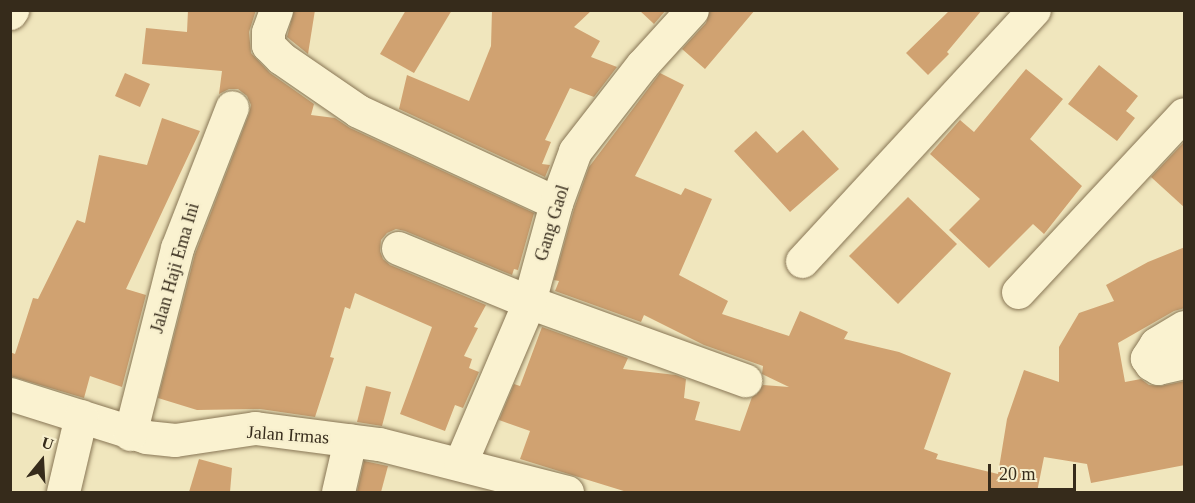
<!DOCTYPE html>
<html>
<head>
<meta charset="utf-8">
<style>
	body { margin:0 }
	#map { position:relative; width:1195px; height:503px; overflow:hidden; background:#f0e6bd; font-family:Georgia,serif }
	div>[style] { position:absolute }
	.building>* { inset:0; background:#d0a271 }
	.roads { filter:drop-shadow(0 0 2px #887655) drop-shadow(0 0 2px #887655) }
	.minor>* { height:33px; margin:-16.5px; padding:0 16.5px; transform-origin:16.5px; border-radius:16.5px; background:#faf2d0 }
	span { translate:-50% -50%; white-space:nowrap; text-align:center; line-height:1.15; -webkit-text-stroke:4.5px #f7efcd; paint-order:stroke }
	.street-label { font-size:18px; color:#362b1b }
	.frame { position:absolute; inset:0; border:12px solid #362b1b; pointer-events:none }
	.north { position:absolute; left:12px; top:431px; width:60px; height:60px; -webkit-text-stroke:4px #f7efcd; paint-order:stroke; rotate:18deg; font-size:16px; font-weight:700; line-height:24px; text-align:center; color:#362b1b }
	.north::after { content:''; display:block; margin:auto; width:21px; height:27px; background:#362b1b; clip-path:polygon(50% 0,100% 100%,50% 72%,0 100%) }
	.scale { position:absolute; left:988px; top:464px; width:88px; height:27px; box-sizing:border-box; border:3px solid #362b1b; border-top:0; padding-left:8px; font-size:18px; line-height:21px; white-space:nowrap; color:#362b1b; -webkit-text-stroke:4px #f7efcd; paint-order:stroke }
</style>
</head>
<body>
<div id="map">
	<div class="building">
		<i style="clip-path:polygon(188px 10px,256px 10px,249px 32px,251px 53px,270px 73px,314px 104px,311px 115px,335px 118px,350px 128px,534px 213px,518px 270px,514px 269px,512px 275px,405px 231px,396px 229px,387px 233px,381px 240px,380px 251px,383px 259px,390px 265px,486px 305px,474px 327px,478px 328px,464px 356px,472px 359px,469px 368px,479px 372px,463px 408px,455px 405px,445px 431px,400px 414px,432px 327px,355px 293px,350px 309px,345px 307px,330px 357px,334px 358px,315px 417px,260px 409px,197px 410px,158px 398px,195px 254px,249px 114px,251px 105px,247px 96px,238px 89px,229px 89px,219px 94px,222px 71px,142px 64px,146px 28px,187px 32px)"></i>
		<i style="clip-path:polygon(294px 10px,315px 10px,308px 54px,287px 37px)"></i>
		<i style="clip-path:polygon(406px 10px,452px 10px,414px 73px,380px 54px)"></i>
		<i style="clip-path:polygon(492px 10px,592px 10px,574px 27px,600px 41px,591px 57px,617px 67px,594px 97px,570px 88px,545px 140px,551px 142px,542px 164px,550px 165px,545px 177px,399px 109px,407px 75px,469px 101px,491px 46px)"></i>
		<i style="clip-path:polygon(639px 10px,666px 10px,654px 24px)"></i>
		<i style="clip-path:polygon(710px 10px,755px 10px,705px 69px,682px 49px,706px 23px)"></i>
		<i style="clip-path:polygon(950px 10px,982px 10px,947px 52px,949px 54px,928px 75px,906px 53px)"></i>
		<i style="clip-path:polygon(1099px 65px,1138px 96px,1126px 111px,1135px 118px,1117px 141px,1068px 104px)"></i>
		<i style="clip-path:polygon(1026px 69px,1063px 99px,1030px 139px,1082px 186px,1044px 234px,1033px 224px,989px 268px,949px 230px,980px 199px,930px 154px,960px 120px,974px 132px)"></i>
		<i style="clip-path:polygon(125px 73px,150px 84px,140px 107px,115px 96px)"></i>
		<i style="clip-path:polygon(660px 73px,684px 85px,635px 176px,681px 195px,685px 188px,712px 199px,679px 275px,728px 301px,722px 314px,789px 336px,800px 311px,848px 332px,844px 339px,899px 352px,951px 373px,924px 449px,938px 454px,936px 459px,998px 474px,1007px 419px,1024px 370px,1059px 382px,1059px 347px,1079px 313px,1114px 301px,1106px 285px,1148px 262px,1185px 247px,1185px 308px,1174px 311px,1118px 343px,1125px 382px,1141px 379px,1149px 385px,1161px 386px,1185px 381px,1185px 465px,1091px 483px,1087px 464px,1044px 457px,1037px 492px,627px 492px,520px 459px,530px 431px,499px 420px,514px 384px,520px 386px,542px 327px,628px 358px,623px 369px,676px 375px,686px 379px,684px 398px,700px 402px,695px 420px,740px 431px,752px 397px,757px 394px,763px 385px,789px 387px,762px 374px,763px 366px,704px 345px,644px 315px,641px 322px,555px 291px,559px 281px,554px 280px,574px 209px,589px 167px)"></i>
		<i style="clip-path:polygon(162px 118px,200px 131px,126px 289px,146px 295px,122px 387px,90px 376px,84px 398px,10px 376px,10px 352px,15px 354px,33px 298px,38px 299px,77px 220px,85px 223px,99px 155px,147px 165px)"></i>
		<i style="clip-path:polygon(803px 130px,839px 169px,790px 212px,734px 151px,756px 131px,777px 153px)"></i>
		<i style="clip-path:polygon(1185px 141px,1185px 208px,1151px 177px)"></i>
		<i style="clip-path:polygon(908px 197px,957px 244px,898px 304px,849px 256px)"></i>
		<i style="clip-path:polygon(366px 386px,391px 392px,382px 426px,357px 422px)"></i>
		<i style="clip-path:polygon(199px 459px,232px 468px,230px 492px,189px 492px)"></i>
		<i style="clip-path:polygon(364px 461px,388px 466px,381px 492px,357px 492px)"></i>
	</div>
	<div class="roads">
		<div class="minor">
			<i style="left:276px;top:10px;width:23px;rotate:110deg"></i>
			<i style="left:268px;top:32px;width:13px;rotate:90deg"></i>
			<i style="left:268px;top:45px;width:18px;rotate:45deg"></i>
			<i style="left:281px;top:58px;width:93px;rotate:34.5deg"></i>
			<i style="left:358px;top:111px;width:218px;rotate:24.9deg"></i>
			<i style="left:10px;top:13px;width:4px;rotate:-56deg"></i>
			<i style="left:398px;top:248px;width:142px;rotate:22.4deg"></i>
			<i style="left:529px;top:302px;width:230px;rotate:19.9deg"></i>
			<i style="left:802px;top:261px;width:342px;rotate:-47.3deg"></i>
			<i style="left:1018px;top:292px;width:243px;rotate:-47deg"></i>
			<i style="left:1184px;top:327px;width:33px;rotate:149deg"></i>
			<i style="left:1156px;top:344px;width:17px;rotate:123deg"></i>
			<i style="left:1147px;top:358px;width:7px;rotate:56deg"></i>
			<i style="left:1151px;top:364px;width:8px;rotate:30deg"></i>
			<i style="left:1158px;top:368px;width:27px;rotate:-13deg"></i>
			<i style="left:10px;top:394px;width:143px;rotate:17.5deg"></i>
			<i style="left:146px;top:437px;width:29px;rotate:6deg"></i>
			<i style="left:175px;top:440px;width:81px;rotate:-8.5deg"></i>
			<i style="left:255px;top:428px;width:125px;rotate:7.4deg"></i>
			<i style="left:379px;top:444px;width:194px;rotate:14.3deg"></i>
			<i style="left:130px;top:434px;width:192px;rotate:-75.8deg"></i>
			<i style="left:177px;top:248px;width:151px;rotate:-68.7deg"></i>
			<i style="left:460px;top:464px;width:176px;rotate:-66.9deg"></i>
			<i style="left:529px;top:302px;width:103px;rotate:-74.7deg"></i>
			<i style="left:556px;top:203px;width:55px;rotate:-69.9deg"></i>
			<i style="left:575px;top:151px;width:109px;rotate:-52.1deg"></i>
			<i style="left:642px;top:65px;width:74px;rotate:-47.7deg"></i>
			<i style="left:63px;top:492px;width:78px;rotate:-76.7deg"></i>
			<i style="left:338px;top:492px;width:53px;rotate:-77deg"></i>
		</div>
	</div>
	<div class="street-label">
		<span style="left:552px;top:223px;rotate:-73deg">Gang Gaol</span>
		<span style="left:175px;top:268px;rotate:-74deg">Jalan Haji Ema Ini</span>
		<span style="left:288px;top:435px;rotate:4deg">Jalan Irmas</span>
	</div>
	<div class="frame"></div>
	<div class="north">U</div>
	<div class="scale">20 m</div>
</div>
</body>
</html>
